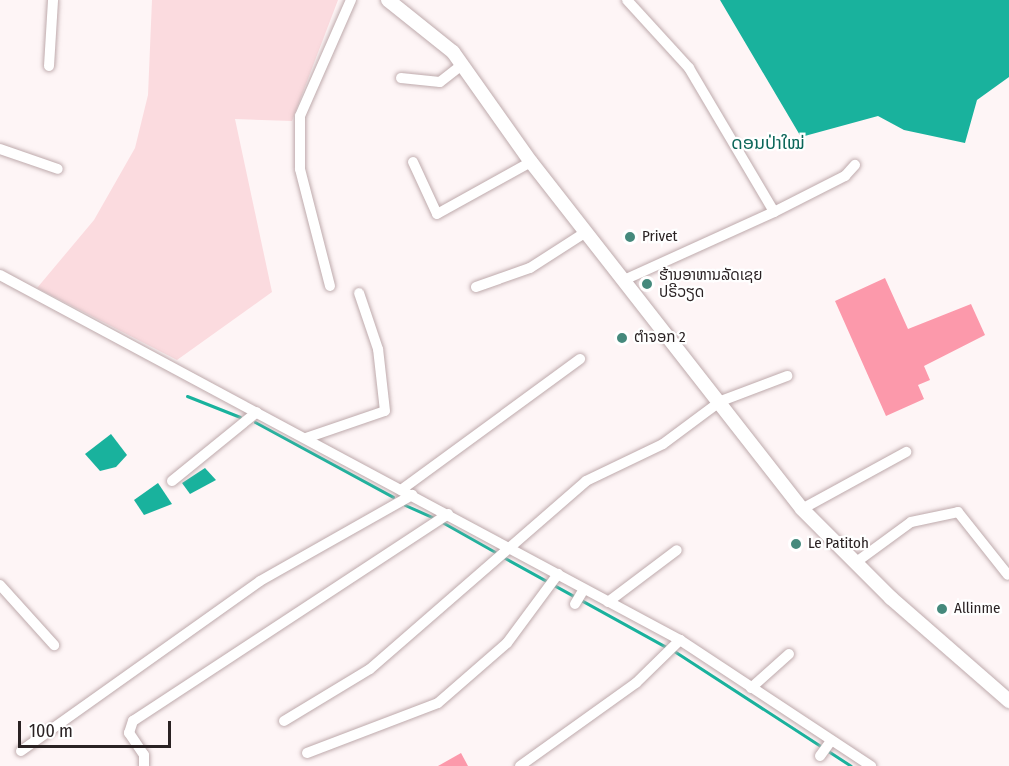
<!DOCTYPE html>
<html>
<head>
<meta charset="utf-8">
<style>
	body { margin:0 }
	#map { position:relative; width:1009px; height:766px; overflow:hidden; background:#fef5f6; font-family:"Fira Sans Condensed","Noto Sans Lao",sans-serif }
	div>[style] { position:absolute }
	.green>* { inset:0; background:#fbdbdf }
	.water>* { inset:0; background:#19b29d }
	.stream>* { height:3px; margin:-1.5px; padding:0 1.5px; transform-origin:1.5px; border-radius:1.5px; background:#19b29d }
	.building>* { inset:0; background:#fc99ab }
	.roads { filter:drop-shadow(0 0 2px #beaaac) drop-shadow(0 0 2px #beaaac) }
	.minor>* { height:10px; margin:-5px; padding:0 5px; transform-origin:5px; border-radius:5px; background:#fff }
	.tertiary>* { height:14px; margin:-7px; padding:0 7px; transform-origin:7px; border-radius:7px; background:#fff }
	.dots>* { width:16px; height:16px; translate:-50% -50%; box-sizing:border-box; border:3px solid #fff; border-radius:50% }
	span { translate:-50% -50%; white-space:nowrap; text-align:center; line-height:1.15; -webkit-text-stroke:4.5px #fff; paint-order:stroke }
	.poi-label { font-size:15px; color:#2a2223 }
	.left { translate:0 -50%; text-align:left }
	.quarter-label { font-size:18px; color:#0b6659 }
	.scale { position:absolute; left:18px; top:721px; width:153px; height:27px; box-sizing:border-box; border:3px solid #2a2223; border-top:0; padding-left:8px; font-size:18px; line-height:21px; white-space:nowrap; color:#2a2223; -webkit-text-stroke:4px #fff; paint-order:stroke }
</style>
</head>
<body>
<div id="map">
	<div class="green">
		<i style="clip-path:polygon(152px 0,338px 0,292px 121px,235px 119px,272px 292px,177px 360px,37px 288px,94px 220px,135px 148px,148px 95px)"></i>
	</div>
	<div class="water">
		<i style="clip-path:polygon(720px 0,1009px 0,1009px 77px,977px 100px,965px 143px,904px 130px,878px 116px,801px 137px)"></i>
		<i style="clip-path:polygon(111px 434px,127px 455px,116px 467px,100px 471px,85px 454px)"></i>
		<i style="clip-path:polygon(205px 468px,216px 480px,190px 494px,182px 483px)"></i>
		<i style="clip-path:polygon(158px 483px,172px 504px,144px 515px,134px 500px)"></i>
	</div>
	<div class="stream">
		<i style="left:187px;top:396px;width:57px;rotate:21.6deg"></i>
		<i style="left:255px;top:422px;width:157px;rotate:28.5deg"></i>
		<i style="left:405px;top:505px;width:34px;rotate:24deg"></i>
		<i style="left:442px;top:522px;width:61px;rotate:29.5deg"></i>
		<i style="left:503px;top:557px;width:188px;rotate:28.9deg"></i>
		<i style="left:674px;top:651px;width:176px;rotate:33deg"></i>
		<i style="left:828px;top:751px;width:27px;rotate:33deg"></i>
	</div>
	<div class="building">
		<i style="clip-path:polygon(885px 278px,908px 329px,971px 304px,985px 335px,924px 366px,930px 380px,918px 385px,924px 399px,886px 416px,835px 301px)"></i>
		<i style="clip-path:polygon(461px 753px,468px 766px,438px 766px)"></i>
	</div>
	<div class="roads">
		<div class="minor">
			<i style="left:627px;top:0;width:92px;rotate:47.6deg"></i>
			<i style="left:689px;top:68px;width:167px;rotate:59.4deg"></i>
			<i style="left:49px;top:66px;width:66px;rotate:-86.5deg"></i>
			<i style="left:401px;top:78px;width:39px;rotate:6deg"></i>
			<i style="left:440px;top:82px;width:28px;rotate:-38deg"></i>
			<i style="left:0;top:149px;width:61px;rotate:19deg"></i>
			<i style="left:413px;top:162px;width:57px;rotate:65.2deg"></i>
			<i style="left:437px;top:214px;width:107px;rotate:-29deg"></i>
			<i style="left:0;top:275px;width:772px;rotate:28.23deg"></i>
			<i style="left:680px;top:640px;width:229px;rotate:33.4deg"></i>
			<i style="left:624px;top:280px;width:165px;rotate:-24.4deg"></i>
			<i style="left:774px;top:212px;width:80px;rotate:-26.9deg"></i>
			<i style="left:845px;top:176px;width:15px;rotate:-48deg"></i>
			<i style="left:330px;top:286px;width:121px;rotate:-104.4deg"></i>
			<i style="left:300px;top:169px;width:53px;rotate:-90deg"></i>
			<i style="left:300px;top:116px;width:127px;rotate:-66.3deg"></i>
			<i style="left:476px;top:287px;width:57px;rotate:-19.4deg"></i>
			<i style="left:530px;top:268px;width:67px;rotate:-32.7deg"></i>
			<i style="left:306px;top:438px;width:83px;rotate:-18.9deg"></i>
			<i style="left:385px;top:411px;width:62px;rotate:-96.4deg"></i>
			<i style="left:378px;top:349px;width:59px;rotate:-108.7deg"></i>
			<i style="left:172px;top:481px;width:109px;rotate:-39.1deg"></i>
			<i style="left:401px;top:490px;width:222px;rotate:-36.2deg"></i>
			<i style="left:802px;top:509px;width:119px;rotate:-28.7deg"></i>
			<i style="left:855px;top:563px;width:69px;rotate:-36.2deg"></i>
			<i style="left:911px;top:522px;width:48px;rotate:-12deg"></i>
			<i style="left:958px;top:512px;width:80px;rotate:51.6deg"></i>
			<i style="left:0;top:585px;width:81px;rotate:48deg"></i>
			<i style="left:608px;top:602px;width:86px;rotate:-37deg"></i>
			<i style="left:575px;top:604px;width:17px;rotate:-59deg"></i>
			<i style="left:751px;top:688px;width:51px;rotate:-41.8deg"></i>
			<i style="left:284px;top:721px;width:100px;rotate:-31.2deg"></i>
			<i style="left:370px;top:669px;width:286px;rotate:-41deg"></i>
			<i style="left:586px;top:481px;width:85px;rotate:-25.7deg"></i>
			<i style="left:663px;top:444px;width:72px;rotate:-36.6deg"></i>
			<i style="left:721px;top:401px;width:71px;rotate:-20.7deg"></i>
			<i style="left:21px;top:751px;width:293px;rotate:-35.4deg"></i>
			<i style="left:260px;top:581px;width:175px;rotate:-29.5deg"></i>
			<i style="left:307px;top:753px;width:140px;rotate:-20.9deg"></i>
			<i style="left:438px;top:703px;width:91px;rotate:-41deg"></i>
			<i style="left:507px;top:643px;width:86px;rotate:-53.5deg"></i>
			<i style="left:820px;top:756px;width:19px;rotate:-54deg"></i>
			<i style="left:144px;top:766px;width:11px;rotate:-90deg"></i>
			<i style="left:144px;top:755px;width:27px;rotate:-124deg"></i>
			<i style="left:129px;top:733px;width:13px;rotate:-72deg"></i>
			<i style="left:133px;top:721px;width:377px;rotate:-33.3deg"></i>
			<i style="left:520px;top:766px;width:143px;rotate:-35.6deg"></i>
			<i style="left:636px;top:683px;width:62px;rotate:-44.3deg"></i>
		</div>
		<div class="tertiary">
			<i style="left:388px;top:0;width:83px;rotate:38.7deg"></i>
			<i style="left:453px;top:52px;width:135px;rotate:54.7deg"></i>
			<i style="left:531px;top:162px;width:440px;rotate:52deg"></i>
			<i style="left:802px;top:509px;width:126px;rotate:45deg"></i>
			<i style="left:891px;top:598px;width:157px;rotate:41.1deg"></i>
		</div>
	</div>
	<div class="dots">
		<i style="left:630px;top:237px;background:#45897c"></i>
		<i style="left:647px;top:284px;background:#45897c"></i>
		<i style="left:622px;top:338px;background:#45897c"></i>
		<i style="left:796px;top:544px;background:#45897c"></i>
		<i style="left:942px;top:609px;background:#45897c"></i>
	</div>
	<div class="poi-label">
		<span class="left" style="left:642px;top:237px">Privet</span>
		<span class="left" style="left:659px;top:284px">ຮ້ານອາຫານລັດເຊຍ<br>ປຣີວຽດ</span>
		<span class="left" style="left:634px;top:338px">ຕຳຈອກ 2</span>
		<span class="left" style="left:808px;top:544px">Le Patitoh</span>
		<span class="left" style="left:954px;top:609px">Allinme</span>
	</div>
	<div class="quarter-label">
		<span style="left:768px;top:143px">ດອນປ່າໃໝ່</span>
	</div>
	<div class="scale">100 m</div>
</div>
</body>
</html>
